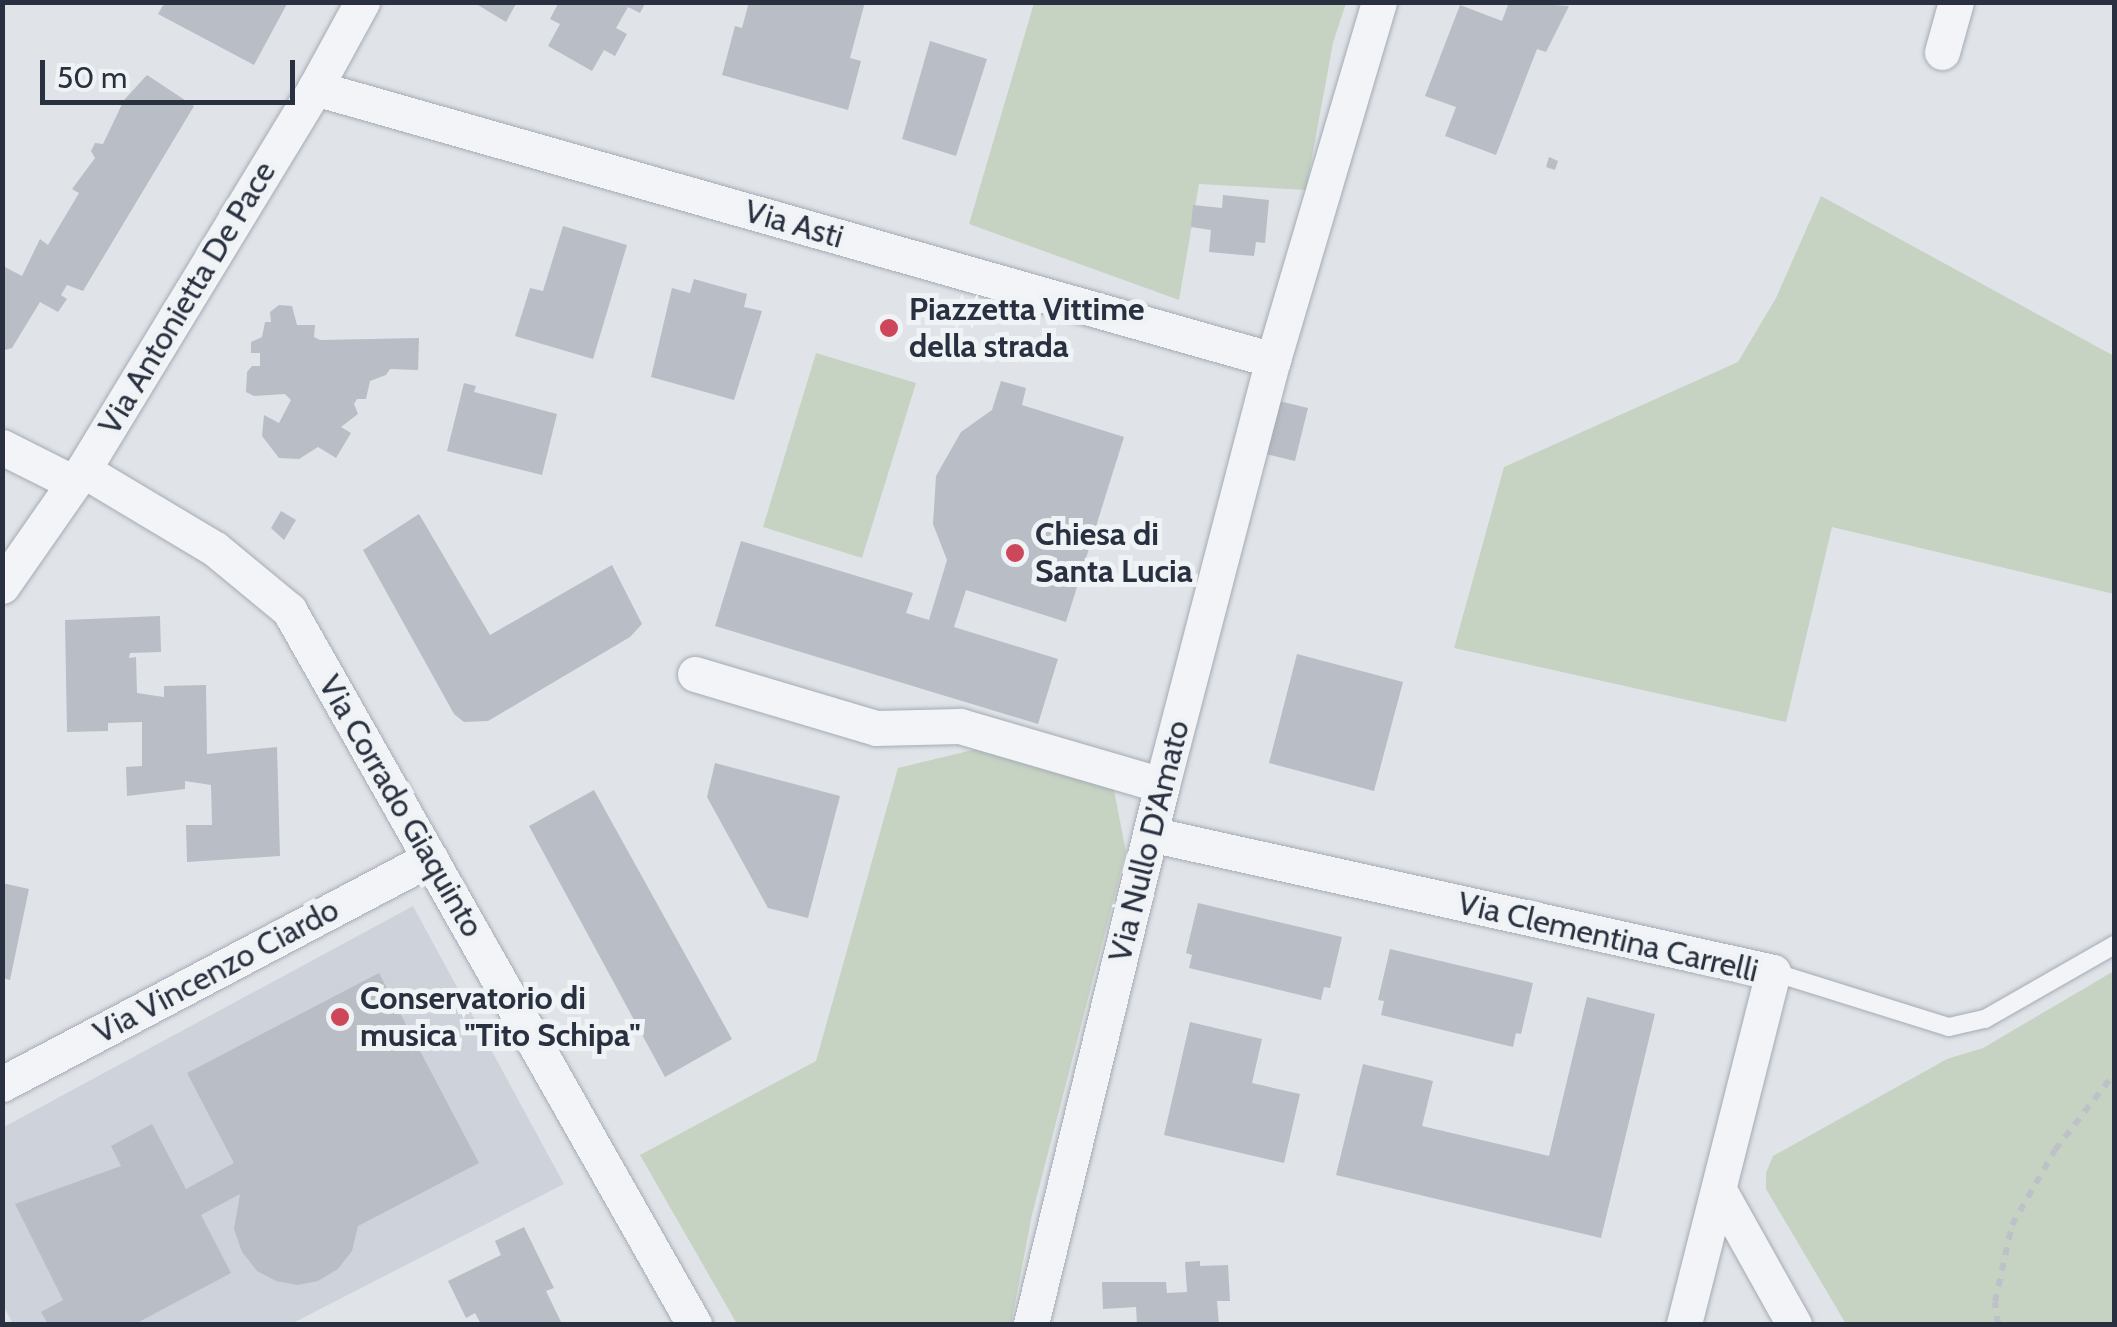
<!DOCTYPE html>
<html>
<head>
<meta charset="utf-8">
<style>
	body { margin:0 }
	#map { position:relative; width:2117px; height:1327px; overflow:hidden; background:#e0e4e9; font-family:Cabin,sans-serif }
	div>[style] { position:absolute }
	.built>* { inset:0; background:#ced3db }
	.green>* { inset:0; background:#c6d3c2 }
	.building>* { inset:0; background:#b8bdc6 }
	.path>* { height:6px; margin-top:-3px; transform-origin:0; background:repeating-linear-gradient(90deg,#bec1c7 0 8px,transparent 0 16px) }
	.roads { filter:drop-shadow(0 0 2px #a5abb3) drop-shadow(0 0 2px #a5abb3) }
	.lane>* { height:18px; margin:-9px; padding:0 9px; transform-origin:9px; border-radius:9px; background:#f3f4f7 }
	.street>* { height:35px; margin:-17.5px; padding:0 17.5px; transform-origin:17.5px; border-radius:17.5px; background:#f3f4f7 }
	.dots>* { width:28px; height:28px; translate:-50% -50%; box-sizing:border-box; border:5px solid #f0f3f6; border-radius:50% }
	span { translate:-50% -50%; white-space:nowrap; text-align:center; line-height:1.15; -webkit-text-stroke:10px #f0f3f6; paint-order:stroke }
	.street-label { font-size:32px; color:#293140 }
	.poi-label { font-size:32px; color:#293140; font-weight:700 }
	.left { translate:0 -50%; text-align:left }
	.frame { position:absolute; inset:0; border:5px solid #293140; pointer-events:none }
	.scale { position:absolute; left:40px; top:60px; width:255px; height:45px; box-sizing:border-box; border:5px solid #293140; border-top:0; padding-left:12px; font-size:30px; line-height:35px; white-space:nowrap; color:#293140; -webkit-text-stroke:8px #f0f3f6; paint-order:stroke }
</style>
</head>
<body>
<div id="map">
	<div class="built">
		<i style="clip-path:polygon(413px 906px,564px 1184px,291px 1324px,13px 1324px,3px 1305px,2px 1128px)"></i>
	</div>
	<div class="green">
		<i style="clip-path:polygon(1034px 3px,1346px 3px,1333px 43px,1306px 190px,1199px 184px,1179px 300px,969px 224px)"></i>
		<i style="clip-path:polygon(1821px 196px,2114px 356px,2114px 594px,1832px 527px,1786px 722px,1454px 648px,1504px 467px,1738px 362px,1776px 298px)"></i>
		<i style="clip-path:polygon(816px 353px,916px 383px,862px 558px,763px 527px)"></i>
		<i style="clip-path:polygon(985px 747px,1113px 785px,1126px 852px,1032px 1215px,1011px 1324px,737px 1324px,640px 1155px,816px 1061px,898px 768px)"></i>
		<i style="clip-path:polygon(2114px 971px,2114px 1324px,1846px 1324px,1766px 1189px,1766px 1173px,1773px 1156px,1947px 1059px,1983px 1048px)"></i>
	</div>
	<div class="building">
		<i style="clip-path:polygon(165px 2px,288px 2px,254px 65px,158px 14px)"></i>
		<i style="clip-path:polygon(473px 2px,517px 2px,506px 22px)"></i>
		<i style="clip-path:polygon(559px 2px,646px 2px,640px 13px,628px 7px,616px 28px,627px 34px,615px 56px,604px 50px,592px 71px,548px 46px,560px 24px,550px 19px)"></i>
		<i style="clip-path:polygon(749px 2px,865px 2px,850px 58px,861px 61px,848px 110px,722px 75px,735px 26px,742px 28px)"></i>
		<i style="clip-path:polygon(1509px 2px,1569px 6px,1546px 52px,1537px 49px,1496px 155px,1445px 136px,1456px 107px,1425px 96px,1460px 5px,1502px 21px)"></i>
		<i style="clip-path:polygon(930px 41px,987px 59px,956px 156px,902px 139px)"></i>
		<i style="clip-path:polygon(147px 75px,194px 106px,83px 291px,67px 285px,61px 295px,67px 299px,58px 312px,40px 302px,12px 348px,5px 350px,3px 266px,22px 276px,40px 239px,48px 245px,79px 193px,72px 189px,95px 158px,91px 151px,95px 143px,103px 144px,124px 100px)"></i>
		<i style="clip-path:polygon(1549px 157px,1558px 161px,1555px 170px,1546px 167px)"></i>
		<i style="clip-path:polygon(1223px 195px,1269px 200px,1265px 243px,1256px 242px,1254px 256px,1209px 252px,1211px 230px,1191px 227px,1193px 205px,1222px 208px)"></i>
		<i style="clip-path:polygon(563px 226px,627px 245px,593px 359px,515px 336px,530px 288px,543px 291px)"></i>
		<i style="clip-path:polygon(694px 279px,747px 294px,744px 307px,762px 311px,734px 400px,651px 377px,672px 288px,690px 293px)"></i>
		<i style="clip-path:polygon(279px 305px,292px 306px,297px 325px,315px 325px,314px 337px,320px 340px,419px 338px,418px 370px,390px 369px,386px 375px,370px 381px,366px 399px,357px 399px,354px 404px,358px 414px,341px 427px,351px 433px,336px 458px,318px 447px,299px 459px,279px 458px,262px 436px,264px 415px,279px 423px,291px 400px,285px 394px,254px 396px,246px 392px,247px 372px,252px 366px,260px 366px,260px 353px,251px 353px,251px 342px,262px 337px,265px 322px,271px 322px,270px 312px)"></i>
		<i style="clip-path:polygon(1001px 381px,1026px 388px,1022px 405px,1124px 437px,1066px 622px,966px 590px,954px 627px,1058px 659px,1038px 724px,715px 626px,741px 541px,913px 593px,906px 613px,929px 620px,947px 560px,933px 524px,936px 476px,961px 432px,992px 410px)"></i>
		<i style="clip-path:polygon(464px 383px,476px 386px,474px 392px,557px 414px,542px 475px,447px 451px)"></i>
		<i style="clip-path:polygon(1279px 401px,1308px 408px,1295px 461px,1266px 454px)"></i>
		<i style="clip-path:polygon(281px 511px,296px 520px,284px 540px,271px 528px)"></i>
		<i style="clip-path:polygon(419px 514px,490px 635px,612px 565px,642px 624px,630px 637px,488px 721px,464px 722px,454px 714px,363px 550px)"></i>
		<i style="clip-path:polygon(160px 616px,161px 652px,130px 653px,129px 658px,136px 657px,137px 693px,164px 697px,164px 686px,206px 685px,207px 754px,277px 747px,280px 856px,187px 862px,186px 825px,212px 825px,211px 785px,185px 781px,185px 789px,127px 796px,126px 767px,142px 766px,142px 722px,108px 723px,108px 731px,67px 732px,65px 620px)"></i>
		<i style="clip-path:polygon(1297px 654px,1403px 682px,1374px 791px,1269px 763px)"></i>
		<i style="clip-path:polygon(715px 763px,840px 796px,808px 918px,768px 908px,707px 797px)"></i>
		<i style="clip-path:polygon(594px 790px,732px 1039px,665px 1077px,529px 826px)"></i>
		<i style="clip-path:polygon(2px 883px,29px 889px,10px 980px,2px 978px)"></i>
		<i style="clip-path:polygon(1198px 903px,1342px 937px,1330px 988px,1324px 987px,1321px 1000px,1189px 968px,1192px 955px,1186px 953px)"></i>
		<i style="clip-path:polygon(1390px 949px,1533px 983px,1521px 1034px,1516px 1033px,1513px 1047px,1381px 1015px,1384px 1001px,1378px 1000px)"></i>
		<i style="clip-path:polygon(379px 973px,479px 1163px,358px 1226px,352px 1251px,338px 1269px,318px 1281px,298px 1285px,276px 1281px,257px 1271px,242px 1252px,234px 1229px,240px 1194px,201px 1215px,231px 1273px,135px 1324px,48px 1324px,41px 1312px,63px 1300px,15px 1204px,121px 1166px,111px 1146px,152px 1124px,186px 1189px,234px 1163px,187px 1073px)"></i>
		<i style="clip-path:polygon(1587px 997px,1655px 1014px,1601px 1238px,1336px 1175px,1363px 1064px,1433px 1081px,1422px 1126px,1549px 1156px)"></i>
		<i style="clip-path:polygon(1190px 1022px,1262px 1039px,1252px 1083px,1300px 1094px,1284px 1163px,1164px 1135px)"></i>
		<i style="clip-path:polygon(524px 1227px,554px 1288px,546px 1291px,562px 1324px,481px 1324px,475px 1313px,466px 1318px,448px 1281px,501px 1255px,495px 1241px)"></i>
		<i style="clip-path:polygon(1200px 1261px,1200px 1266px,1228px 1265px,1230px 1301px,1217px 1301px,1219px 1324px,1137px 1324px,1136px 1307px,1103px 1309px,1102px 1282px,1166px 1282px,1167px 1293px,1187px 1292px,1185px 1262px)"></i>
	</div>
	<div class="path">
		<i style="left:1998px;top:1324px;width:22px;rotate:-98deg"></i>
		<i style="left:1995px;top:1302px;width:79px;rotate:-77.6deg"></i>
		<i style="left:2012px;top:1225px;width:86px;rotate:-60.2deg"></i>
		<i style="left:2055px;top:1150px;width:96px;rotate:-52.2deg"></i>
	</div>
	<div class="roads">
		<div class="lane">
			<i style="left:1773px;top:972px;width:184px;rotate:17.4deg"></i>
			<i style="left:1949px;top:1027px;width:37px;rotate:-13deg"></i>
			<i style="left:1985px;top:1019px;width:149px;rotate:-29.8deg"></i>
		</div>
		<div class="street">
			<i style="left:1942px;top:52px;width:52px;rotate:-74.4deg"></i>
			<i style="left:315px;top:88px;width:996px;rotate:15.85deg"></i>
			<i style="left:2px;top:447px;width:80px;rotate:26.6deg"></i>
			<i style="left:83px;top:470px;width:154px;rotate:30.9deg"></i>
			<i style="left:215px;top:549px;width:96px;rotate:39.5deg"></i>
			<i style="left:289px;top:610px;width:821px;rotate:60.44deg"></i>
			<i style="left:2px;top:586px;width:141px;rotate:-55.1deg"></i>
			<i style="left:83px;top:470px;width:447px;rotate:-58.7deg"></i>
			<i style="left:315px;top:88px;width:98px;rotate:-61.3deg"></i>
			<i style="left:695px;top:674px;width:189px;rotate:16.6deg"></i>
			<i style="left:876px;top:728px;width:84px;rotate:-1.4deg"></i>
			<i style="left:960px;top:726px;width:210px;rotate:16.3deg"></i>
			<i style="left:1150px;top:834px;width:638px;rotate:12.49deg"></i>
			<i style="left:1773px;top:972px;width:363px;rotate:104.2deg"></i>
			<i style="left:2px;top:1084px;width:484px;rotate:-27.8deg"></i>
			<i style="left:1719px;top:1190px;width:154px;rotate:60.8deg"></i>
			<i style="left:1031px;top:1324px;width:555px;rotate:-76.34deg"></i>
			<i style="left:1162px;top:785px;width:439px;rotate:-75.4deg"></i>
			<i style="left:1273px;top:360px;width:373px;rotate:-73.5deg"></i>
		</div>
	</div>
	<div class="dots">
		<i style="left:889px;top:328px;background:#cc4759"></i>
		<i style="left:1015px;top:553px;background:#cc4759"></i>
		<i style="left:340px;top:1017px;background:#cc4759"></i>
	</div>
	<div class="street-label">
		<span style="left:794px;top:224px;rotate:16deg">Via Asti</span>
		<span style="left:187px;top:298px;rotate:-59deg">Via Antonietta De Pace</span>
		<span style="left:401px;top:806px;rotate:60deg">Via Corrado Giaquinto</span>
		<span style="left:1149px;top:841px;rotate:-76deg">Via Nullo D'Amato</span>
		<span style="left:1608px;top:937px;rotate:13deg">Via Clementina Carrelli</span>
		<span style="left:216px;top:971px;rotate:-28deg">Via Vincenzo Ciardo</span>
	</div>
	<div class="poi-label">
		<span class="left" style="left:909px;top:328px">Piazzetta Vittime<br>della strada</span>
		<span class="left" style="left:1035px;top:553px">Chiesa di<br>Santa Lucia</span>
		<span class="left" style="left:360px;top:1017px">Conservatorio di<br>musica "Tito Schipa"</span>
	</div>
	<div class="frame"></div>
	<div class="scale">50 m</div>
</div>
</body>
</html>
